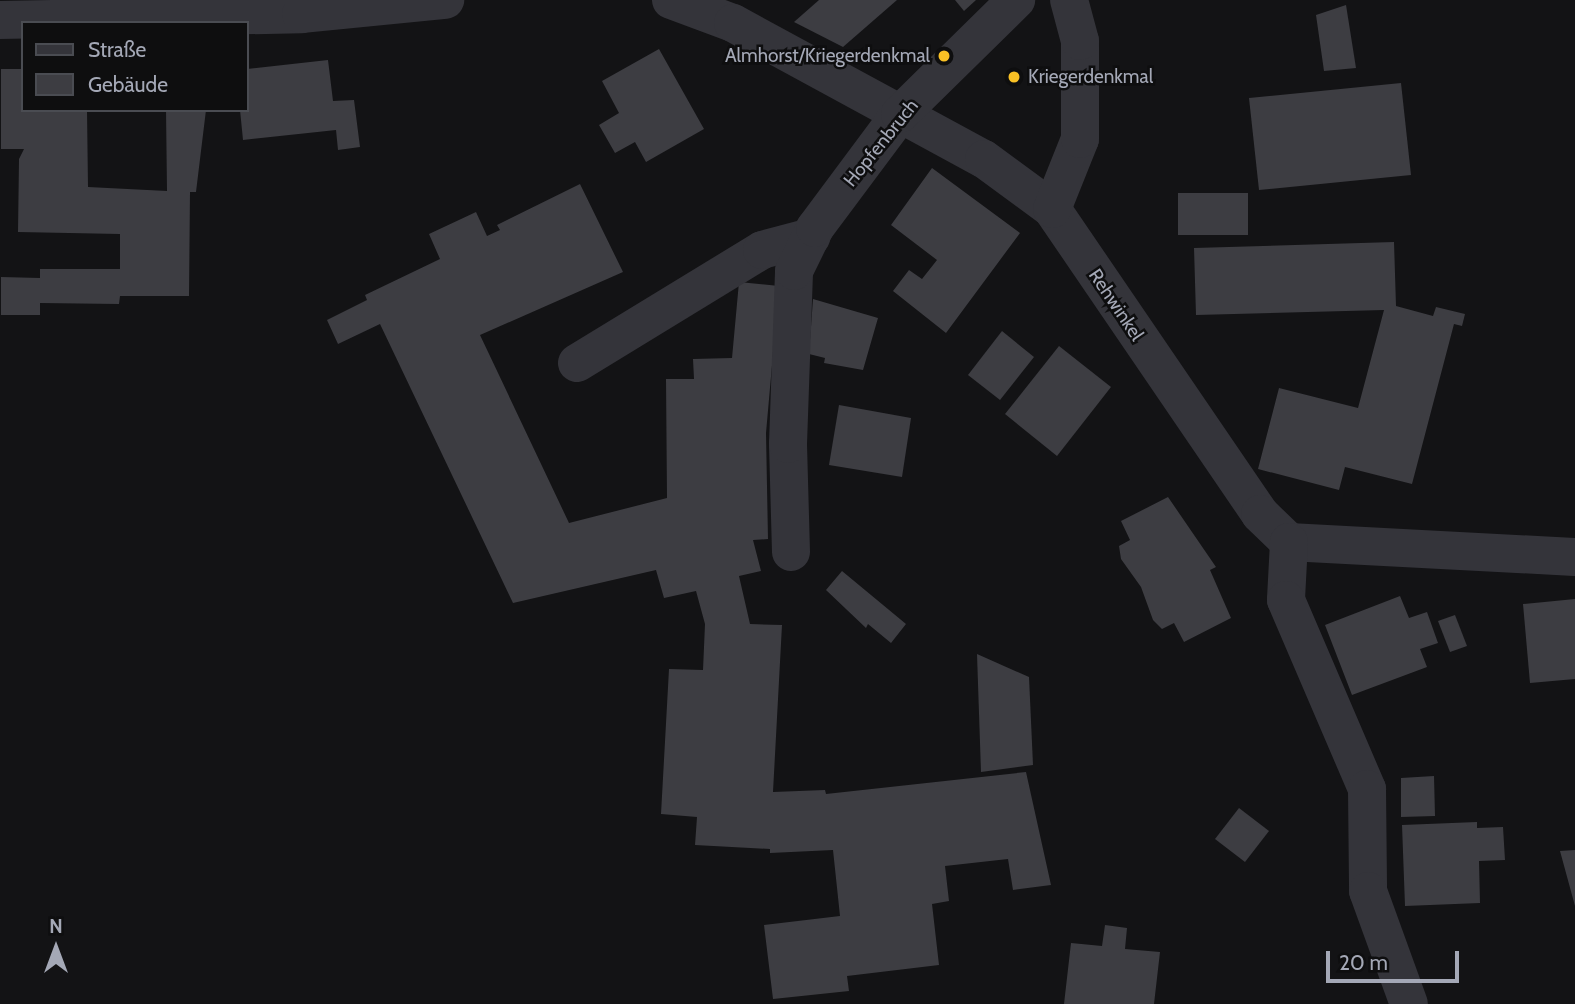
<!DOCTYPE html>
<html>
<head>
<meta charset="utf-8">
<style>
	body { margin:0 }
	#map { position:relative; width:1575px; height:1004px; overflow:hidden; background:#131315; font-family:Cabin,sans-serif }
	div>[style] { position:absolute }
	.building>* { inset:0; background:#3d3d42 }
	.minor>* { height:38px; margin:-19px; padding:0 19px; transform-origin:19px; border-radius:19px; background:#34343a }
	.dots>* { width:19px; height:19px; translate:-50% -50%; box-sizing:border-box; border:4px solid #0e0e0f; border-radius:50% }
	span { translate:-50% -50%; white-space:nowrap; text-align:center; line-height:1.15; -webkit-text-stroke:5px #0e0e0f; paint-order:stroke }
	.poi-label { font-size:19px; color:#a4a8b6 }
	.right { translate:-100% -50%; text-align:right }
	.left { translate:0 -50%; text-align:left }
	.street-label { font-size:19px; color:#a4a8b6 }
	.legend { position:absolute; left:21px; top:21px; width:228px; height:91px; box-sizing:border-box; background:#0e0e0f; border:2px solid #4a4c52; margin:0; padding:9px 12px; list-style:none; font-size:21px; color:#a4a8b6 }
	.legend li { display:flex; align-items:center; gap:14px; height:35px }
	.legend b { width:35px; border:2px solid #4a4c52 }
	.north { position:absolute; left:21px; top:913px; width:70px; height:70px; -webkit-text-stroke:5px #0e0e0f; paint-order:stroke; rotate:0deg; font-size:19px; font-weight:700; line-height:28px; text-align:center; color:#a4a8b6 }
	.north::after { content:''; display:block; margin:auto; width:24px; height:32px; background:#a4a8b6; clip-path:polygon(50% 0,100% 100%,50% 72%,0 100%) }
	.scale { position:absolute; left:1326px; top:951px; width:133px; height:32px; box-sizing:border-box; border:4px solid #a4a8b6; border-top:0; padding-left:9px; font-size:21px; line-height:24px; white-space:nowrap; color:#a4a8b6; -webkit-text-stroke:5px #0e0e0f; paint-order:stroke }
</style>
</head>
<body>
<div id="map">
	<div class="building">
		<i style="clip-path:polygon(819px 0,897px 0,843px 47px,794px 22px)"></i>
		<i style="clip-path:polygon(955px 0,976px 0,964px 11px)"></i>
		<i style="clip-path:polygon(1346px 5px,1356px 68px,1324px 71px,1316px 15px)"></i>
		<i style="clip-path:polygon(659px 49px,704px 129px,646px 162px,635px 142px,615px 153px,599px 125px,619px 113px,602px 81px)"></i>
		<i style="clip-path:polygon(328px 60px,333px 101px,354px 100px,360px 147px,338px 150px,336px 130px,243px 140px,240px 110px,247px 110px,247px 69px)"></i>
		<i style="clip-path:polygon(1px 69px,23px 69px,23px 110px,87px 110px,88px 187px,167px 191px,166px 110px,206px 110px,196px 192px,190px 192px,189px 296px,120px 296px,119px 304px,40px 303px,40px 315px,1px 315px,1px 277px,40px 278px,40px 269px,120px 269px,120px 234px,18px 232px,19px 159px,24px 149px,1px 149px)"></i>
		<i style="clip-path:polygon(1401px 83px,1411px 175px,1259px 190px,1249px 98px)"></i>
		<i style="clip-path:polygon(932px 168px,1020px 233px,946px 333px,893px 291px,909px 270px,922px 279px,937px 260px,891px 225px)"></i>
		<i style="clip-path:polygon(580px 184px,623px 272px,480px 335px,569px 523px,667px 498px,666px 379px,694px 379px,693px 359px,732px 358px,739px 282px,779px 286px,766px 433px,768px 539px,753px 540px,761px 571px,739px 576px,750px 624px,782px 625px,773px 792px,825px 790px,826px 794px,1026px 772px,1051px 885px,1013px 890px,1008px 859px,945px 866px,949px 901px,932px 904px,939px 965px,847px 976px,849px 991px,773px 999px,764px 925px,840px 916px,833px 850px,770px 853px,770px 849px,695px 845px,697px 817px,661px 814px,669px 669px,703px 670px,705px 624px,696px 591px,664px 598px,656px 570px,513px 603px,380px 324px,338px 344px,327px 320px,367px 300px,365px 295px,440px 259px,429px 234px,476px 212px,487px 236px,500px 230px,497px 225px)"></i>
		<i style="clip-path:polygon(1178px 193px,1248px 193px,1248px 235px,1178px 235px)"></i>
		<i style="clip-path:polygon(1394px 242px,1396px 306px,1433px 316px,1436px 307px,1465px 314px,1462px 326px,1454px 324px,1412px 484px,1345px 467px,1339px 490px,1258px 469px,1279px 388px,1358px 408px,1384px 310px,1196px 315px,1194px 248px)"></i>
		<i style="clip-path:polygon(813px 299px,878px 318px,863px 370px,824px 363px,825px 358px,809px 354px)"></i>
		<i style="clip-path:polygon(1002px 331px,1034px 357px,1000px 400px,968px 375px)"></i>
		<i style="clip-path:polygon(1059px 346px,1111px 387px,1057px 456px,1005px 414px)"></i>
		<i style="clip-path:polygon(839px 405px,911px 418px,902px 477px,829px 465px)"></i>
		<i style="clip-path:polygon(1168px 497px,1216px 567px,1210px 570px,1231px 618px,1184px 642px,1174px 623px,1162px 629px,1153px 620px,1141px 587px,1121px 559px,1119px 546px,1130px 540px,1121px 521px)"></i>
		<i style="clip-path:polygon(842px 571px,906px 624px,891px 643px,868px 624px,866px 628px,826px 590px)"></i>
		<i style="clip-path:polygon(1400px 596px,1409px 618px,1427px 612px,1438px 643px,1420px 649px,1427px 667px,1352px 695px,1325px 625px)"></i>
		<i style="clip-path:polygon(1575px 599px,1575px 679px,1530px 683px,1523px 604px)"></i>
		<i style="clip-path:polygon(1455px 615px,1467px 646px,1450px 652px,1438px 621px)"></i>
		<i style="clip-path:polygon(977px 654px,1029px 677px,1033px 765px,981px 772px)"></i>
		<i style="clip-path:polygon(1434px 776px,1435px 816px,1401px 817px,1401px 778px)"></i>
		<i style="clip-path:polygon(1239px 808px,1269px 831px,1245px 862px,1215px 839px)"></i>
		<i style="clip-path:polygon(1477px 822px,1477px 828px,1503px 827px,1505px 860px,1479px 861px,1480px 903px,1405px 906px,1402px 825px)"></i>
		<i style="clip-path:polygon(1575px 850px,1575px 906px,1560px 851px)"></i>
		<i style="clip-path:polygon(1105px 925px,1127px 928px,1125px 949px,1160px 952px,1154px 1004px,1064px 1004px,1071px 943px,1102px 946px)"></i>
	</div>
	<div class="minor">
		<i style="left:671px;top:0;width:66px;rotate:20.4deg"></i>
		<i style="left:733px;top:23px;width:285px;rotate:28.5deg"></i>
		<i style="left:984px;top:159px;width:84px;rotate:36.3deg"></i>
		<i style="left:1052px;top:209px;width:369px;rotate:55.7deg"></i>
		<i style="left:1260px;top:514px;width:40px;rotate:44deg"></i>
		<i style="left:1289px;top:542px;width:286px;rotate:3deg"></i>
		<i style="left:0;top:20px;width:301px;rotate:-1.1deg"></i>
		<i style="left:301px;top:14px;width:145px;rotate:-5.6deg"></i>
		<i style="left:1052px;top:209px;width:75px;rotate:-68.2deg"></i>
		<i style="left:1080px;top:139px;width:98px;rotate:-90deg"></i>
		<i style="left:1080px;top:41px;width:42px;rotate:-105deg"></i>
		<i style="left:577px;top:363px;width:217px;rotate:-31.4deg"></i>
		<i style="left:762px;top:250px;width:51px;rotate:-14.9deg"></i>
		<i style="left:1289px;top:542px;width:58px;rotate:93deg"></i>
		<i style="left:1286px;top:600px;width:206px;rotate:66.8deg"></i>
		<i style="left:1367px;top:789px;width:102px;rotate:89.4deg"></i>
		<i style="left:1368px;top:891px;width:120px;rotate:70.1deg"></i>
		<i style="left:791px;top:552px;width:108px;rotate:-91.6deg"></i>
		<i style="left:788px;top:444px;width:173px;rotate:-88deg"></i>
		<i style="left:794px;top:271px;width:48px;rotate:-64deg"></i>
		<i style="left:815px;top:228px;width:142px;rotate:-53.3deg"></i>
		<i style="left:900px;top:114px;width:163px;rotate:-44.5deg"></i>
	</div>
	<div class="dots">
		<i style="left:944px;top:56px;background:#fac125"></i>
		<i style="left:1014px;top:77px;background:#fac125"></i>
	</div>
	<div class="poi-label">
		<span class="right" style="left:930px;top:56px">Almhorst/Kriegerdenkmal</span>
		<span class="left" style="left:1028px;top:77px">Kriegerdenkmal</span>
	</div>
	<div class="street-label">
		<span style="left:881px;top:143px;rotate:-51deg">Hopfenbruch</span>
		<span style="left:1116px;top:305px;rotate:56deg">Rehwinkel</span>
	</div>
	<ul class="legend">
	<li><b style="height:9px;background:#34343a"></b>Straße</li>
	<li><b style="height:19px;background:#3d3d42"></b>Gebäude</li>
	</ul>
	<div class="north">N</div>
	<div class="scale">20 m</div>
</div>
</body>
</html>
